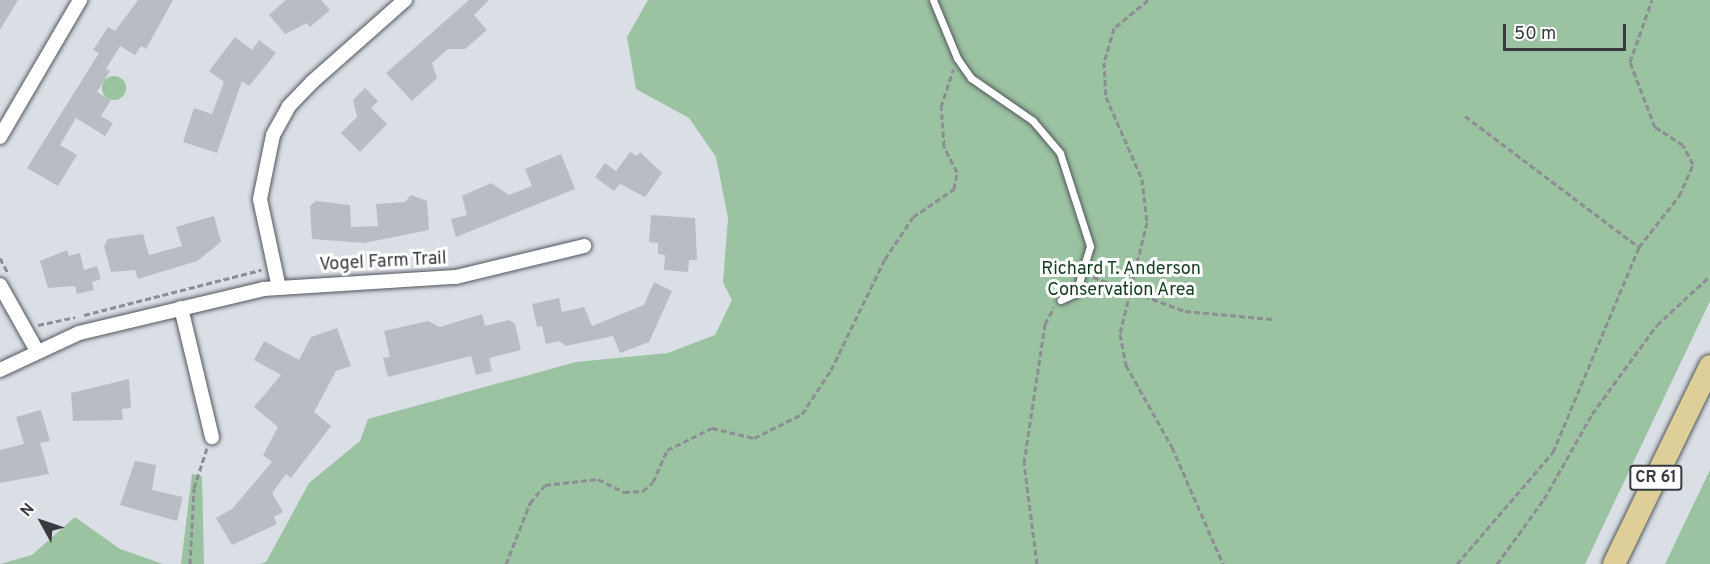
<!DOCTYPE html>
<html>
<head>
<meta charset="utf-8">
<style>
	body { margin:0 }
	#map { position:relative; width:1710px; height:564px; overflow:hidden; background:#dadfe6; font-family:Overpass,sans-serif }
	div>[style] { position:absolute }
	.green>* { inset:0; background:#9bc2a1 }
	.round { border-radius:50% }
	.building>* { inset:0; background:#b7bdc3 }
	.path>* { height:3px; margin-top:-1.5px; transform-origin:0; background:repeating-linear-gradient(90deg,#8b8f94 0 6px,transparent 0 9px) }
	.roads { filter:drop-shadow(0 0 2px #51565c) drop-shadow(0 0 2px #51565c) }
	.lane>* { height:7px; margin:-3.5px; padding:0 3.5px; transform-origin:3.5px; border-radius:3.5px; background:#fff }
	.street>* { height:14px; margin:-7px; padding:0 7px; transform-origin:7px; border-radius:7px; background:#fff }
	.primary>* { height:22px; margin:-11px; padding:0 11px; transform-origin:11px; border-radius:11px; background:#dece98 }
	span { translate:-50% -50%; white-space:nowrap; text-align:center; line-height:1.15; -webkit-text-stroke:6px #fff; paint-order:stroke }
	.shield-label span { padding:2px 4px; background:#fff; border:2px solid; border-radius:4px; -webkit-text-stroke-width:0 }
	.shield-label { font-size:16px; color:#383a3d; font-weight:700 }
	.street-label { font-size:18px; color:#383a3d }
	.park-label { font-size:18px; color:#133b1e }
	.north { position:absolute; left:12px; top:492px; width:60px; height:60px; -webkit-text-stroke:4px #fff; paint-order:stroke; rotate:310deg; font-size:16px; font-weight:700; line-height:24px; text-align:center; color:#383a3d }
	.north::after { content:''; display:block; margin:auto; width:21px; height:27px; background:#383a3d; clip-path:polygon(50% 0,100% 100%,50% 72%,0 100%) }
	.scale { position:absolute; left:1503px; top:24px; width:123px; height:27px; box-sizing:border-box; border:3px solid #383a3d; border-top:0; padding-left:8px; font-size:18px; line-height:21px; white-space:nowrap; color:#383a3d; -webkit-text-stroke:4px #fff; paint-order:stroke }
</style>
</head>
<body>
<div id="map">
	<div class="green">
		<i style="clip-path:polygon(648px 0,1710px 0,1710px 301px,1585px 564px,260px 564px,266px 562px,309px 483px,360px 441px,368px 419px,576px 362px,668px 353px,715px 335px,732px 300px,723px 282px,728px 218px,716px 157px,689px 118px,636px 89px,627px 37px)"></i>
		<i class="round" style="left:102px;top:76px;width:24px;height:24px"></i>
		<i style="clip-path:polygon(1710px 470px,1710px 564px,1665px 564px)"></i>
		<i style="clip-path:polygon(192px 474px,202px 476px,204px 564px,181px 564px)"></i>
		<i style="clip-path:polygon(75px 517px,120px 549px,163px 564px,0 564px,32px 555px)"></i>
	</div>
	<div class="building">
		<i style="clip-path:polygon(0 0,18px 0,0 30px)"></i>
		<i style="clip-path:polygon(138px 0,173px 0,146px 49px,141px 46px,135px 55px,120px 46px,106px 69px,110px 71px,97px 92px,111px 100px,101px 116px,113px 123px,105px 136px,76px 118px,60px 145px,77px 155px,58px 186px,27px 168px,99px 53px,93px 50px,108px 27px,115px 31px)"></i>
		<i style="clip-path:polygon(286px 0,321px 0,330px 10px,310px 27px,307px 23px,285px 34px,269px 15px)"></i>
		<i style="clip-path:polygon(469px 0,489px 0,474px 15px,487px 30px,465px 49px,448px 49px,432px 63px,437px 78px,412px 101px,386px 73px)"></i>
		<i style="clip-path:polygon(235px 37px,252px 50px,259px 40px,276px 53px,249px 86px,242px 81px,217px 153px,183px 142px,194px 108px,212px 114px,224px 82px,209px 71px)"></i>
		<i style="clip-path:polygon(365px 88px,378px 101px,371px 108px,387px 124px,360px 152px,341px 133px,357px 117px,353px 100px)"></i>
		<i style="clip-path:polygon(630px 152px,637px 156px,640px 152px,662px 173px,645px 197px,620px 184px,614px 191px,595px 177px,605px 163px,616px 171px)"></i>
		<i style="clip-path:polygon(561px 154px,575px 189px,456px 237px,451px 219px,467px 215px,462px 196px,491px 183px,509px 195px,532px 186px,525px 169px)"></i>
		<i style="clip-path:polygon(411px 195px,427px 201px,429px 230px,364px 243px,312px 239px,310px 206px,316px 201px,350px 205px,351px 227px,378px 226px,376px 204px,405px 202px)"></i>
		<i style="clip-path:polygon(651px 215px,695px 218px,697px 260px,689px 260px,688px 272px,664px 270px,665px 255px,658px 254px,658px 243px,649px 242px)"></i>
		<i style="clip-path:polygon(214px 216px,221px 242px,197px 261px,138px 279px,135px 270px,111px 272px,104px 246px,108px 239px,143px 234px,149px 255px,182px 246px,176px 227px)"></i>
		<i style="clip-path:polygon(67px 250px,69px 256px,80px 253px,84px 270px,97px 266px,101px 279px,92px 282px,94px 290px,77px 294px,75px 286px,48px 288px,40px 261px)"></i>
		<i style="clip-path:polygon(654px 282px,672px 291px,649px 342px,620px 353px,613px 336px,566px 346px,559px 341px,546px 344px,542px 326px,537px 327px,532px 304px,559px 298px,562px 312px,584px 307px,592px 326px,644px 305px)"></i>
		<i style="clip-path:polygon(482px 314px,485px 326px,509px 320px,515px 324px,521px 350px,489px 358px,492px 371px,476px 375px,471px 356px,388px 377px,383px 358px,390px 357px,384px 331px,428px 321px,440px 327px)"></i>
		<i style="clip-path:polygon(337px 328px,351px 366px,336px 371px,314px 412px,331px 426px,291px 478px,286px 474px,272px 493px,283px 512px,274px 517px,277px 524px,232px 545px,216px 518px,232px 509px,272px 462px,263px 455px,278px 427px,254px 407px,281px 375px,254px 360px,264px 341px,299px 360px,311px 337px)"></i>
		<i style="clip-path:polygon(129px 379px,131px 408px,122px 409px,123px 420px,73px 421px,71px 393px)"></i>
		<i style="clip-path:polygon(41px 410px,50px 441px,40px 443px,49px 474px,0 483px,0 450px,24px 444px,16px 417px)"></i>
		<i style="clip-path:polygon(135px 461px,156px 465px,152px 490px,183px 497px,177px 521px,120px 505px)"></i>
	</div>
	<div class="path">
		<i style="left:1148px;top:0;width:44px;rotate:140.5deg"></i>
		<i style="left:1114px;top:28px;width:35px;rotate:106deg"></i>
		<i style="left:1104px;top:62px;width:35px;rotate:87deg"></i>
		<i style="left:1106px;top:97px;width:90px;rotate:66.3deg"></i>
		<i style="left:1142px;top:179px;width:43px;rotate:83.4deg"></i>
		<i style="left:1147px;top:222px;width:115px;rotate:103.6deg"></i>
		<i style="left:1120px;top:334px;width:32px;rotate:79deg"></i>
		<i style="left:1126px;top:365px;width:94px;rotate:60.7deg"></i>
		<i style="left:1172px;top:447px;width:128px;rotate:66.4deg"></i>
		<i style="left:1465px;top:116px;width:218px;rotate:37deg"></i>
		<i style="left:0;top:258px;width:17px;rotate:62deg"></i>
		<i style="left:1093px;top:277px;width:98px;rotate:20.3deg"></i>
		<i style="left:1185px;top:311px;width:88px;rotate:5.2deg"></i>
		<i style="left:84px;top:315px;width:183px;rotate:-14.3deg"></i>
		<i style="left:38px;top:325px;width:38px;rotate:-12deg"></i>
		<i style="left:190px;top:564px;width:76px;rotate:-87deg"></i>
		<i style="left:194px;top:488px;width:42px;rotate:-72deg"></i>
		<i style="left:506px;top:564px;width:66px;rotate:-68.5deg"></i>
		<i style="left:530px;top:503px;width:23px;rotate:-50deg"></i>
		<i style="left:545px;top:485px;width:53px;rotate:-6.5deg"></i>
		<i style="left:598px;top:479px;width:29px;rotate:27deg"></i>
		<i style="left:624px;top:492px;width:19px;rotate:-3deg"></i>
		<i style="left:643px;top:491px;width:13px;rotate:-42deg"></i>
		<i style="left:653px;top:482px;width:35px;rotate:-66deg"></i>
		<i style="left:667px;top:450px;width:50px;rotate:-26.1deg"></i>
		<i style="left:712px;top:428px;width:43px;rotate:13.4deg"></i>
		<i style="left:754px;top:438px;width:54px;rotate:-26.6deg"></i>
		<i style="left:802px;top:414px;width:53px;rotate:-56.6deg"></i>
		<i style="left:831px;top:370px;width:123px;rotate:-64.1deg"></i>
		<i style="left:885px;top:259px;width:50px;rotate:-56.3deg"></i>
		<i style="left:913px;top:217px;width:50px;rotate:-34.3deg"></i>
		<i style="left:954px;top:189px;width:17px;rotate:-80deg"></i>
		<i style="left:957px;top:172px;width:29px;rotate:-117deg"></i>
		<i style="left:944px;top:146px;width:39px;rotate:-94deg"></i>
		<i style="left:941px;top:107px;width:40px;rotate:-72deg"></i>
		<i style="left:1037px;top:564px;width:102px;rotate:-97.3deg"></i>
		<i style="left:1024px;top:463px;width:141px;rotate:-81.4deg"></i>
		<i style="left:1045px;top:324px;width:19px;rotate:-62deg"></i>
		<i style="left:1457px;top:564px;width:148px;rotate:-49.4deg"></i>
		<i style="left:1553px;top:452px;width:222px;rotate:-67.2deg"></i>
		<i style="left:1639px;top:247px;width:65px;rotate:-51.9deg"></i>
		<i style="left:1679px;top:196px;width:35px;rotate:-66deg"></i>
		<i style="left:1693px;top:164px;width:21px;rotate:-118deg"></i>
		<i style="left:1683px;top:145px;width:33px;rotate:-147deg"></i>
		<i style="left:1655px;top:127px;width:70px;rotate:-111deg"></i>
		<i style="left:1630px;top:62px;width:66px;rotate:-70.5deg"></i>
		<i style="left:1497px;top:564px;width:80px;rotate:-54.1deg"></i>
		<i style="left:1544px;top:499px;width:98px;rotate:-60.5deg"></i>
		<i style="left:1592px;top:414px;width:110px;rotate:-53.9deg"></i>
		<i style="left:1657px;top:325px;width:72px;rotate:-42.8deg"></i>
	</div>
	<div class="roads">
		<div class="lane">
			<i style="left:933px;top:0;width:63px;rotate:67.5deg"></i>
			<i style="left:957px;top:58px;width:24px;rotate:55deg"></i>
			<i style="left:971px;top:78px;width:75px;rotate:34.7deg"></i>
			<i style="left:1033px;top:121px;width:42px;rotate:49.8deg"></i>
			<i style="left:1060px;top:153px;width:98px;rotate:72.1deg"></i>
			<i style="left:1090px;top:246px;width:49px;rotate:106.6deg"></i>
			<i style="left:1076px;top:293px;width:17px;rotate:155deg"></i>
		</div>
		<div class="street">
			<i style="left:0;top:137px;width:159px;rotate:-59.7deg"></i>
			<i style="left:0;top:285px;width:76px;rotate:60.7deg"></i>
			<i style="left:279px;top:288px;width:91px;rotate:-102.1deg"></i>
			<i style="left:260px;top:199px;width:65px;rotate:-78.5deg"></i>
			<i style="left:273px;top:135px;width:33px;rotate:-61deg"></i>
			<i style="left:289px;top:106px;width:33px;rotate:-46deg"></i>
			<i style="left:312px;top:82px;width:124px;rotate:-41.4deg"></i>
			<i style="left:181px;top:308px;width:133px;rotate:76.5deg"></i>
			<i style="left:0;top:370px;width:87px;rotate:-25.1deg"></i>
			<i style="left:79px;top:333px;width:189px;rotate:-13.4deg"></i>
			<i style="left:263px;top:289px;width:193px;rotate:-3.6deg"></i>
			<i style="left:456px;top:277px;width:132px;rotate:-13.6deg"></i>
		</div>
		<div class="primary">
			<i style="left:1614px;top:564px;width:220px;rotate:-64.1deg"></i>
		</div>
	</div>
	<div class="shield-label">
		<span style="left:1656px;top:478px">CR 61</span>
	</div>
	<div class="street-label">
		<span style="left:383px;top:263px;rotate:-3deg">Vogel Farm Trail</span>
	</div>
	<div class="park-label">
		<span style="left:1121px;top:281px">Richard T. Anderson<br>Conservation Area</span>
	</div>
	<div class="north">N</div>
	<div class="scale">50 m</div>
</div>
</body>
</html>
